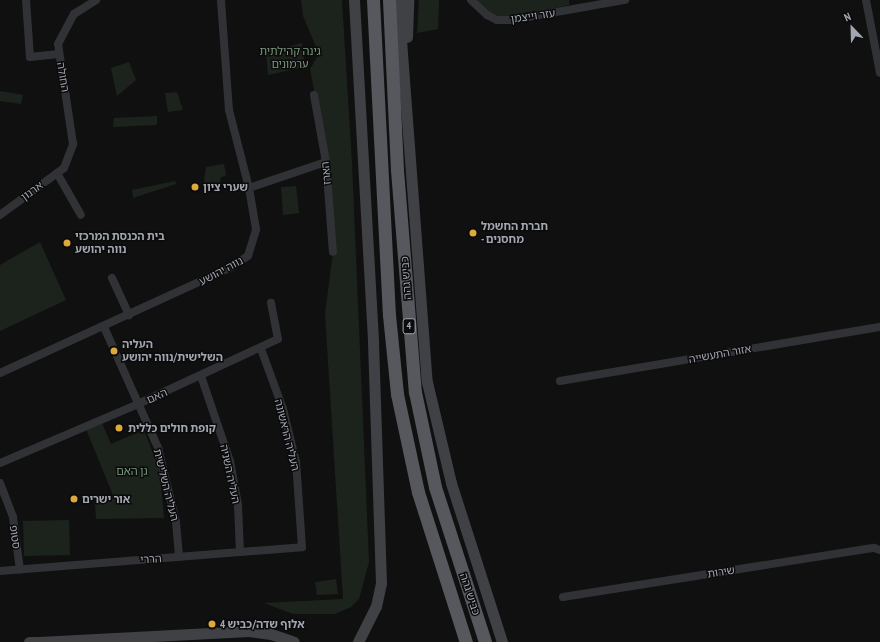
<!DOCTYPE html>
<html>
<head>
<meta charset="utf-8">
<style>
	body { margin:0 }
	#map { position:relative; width:880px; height:642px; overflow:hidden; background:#101011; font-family:"PT Sans Narrow","Noto Sans Hebrew",sans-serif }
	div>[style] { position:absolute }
	.green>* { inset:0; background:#1c231d }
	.minor>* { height:8px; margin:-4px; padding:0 4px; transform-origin:4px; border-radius:4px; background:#313235 }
	.secondary>* { height:11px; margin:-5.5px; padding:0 5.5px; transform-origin:5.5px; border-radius:5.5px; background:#3f4145 }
	.trunk>* { height:13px; margin:-6.5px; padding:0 6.5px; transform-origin:6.5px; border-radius:6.5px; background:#56585d }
	.dots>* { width:11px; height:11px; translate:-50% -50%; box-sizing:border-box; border:2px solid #0b0b0c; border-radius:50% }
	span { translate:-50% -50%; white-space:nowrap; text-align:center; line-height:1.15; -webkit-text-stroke:3px #0b0b0c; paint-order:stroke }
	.shield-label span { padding:1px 3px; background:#0b0b0c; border:1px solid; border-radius:3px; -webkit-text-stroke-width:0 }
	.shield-label { font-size:10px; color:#a2a6b0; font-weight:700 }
	.street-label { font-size:11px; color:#a2a6b0 }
	.park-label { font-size:11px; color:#7b997d }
	.poi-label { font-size:11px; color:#a2a6b0; font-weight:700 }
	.left { translate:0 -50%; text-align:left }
	.north { position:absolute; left:832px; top:8px; width:40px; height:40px; -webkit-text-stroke:3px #0b0b0c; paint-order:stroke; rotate:337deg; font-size:11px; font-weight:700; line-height:16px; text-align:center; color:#a2a6b0 }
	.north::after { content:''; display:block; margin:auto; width:14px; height:18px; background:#a2a6b0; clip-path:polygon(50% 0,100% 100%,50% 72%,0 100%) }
</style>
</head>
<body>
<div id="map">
	<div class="green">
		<i style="clip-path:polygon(301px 0,342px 0,352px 163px,369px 562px,359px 599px,351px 607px,335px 614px,293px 614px,264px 603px,343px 599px,325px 314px,333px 252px,317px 105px,310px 69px,319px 54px,303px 16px)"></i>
		<i style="clip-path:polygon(419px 0,439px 0,438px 29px,417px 33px)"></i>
		<i style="clip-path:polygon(474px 0,569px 0,569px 5px,507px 18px,493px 15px)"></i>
		<i style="clip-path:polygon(302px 43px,305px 67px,268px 75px,266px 52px)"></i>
		<i style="clip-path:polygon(129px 62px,136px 80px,117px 96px,111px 68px)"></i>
		<i style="clip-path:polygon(0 91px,23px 95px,21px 104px,0 101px)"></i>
		<i style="clip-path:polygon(177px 92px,183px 110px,168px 112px,165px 93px)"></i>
		<i style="clip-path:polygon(157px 116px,157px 125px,113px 127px,114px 118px)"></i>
		<i style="clip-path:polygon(224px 164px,226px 175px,220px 178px,221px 187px,206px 189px,204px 179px,206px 167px)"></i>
		<i style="clip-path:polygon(175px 181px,176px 184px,133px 198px,132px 190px)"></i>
		<i style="clip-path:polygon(296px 186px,299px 213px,283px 215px,281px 187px)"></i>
		<i style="clip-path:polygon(40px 242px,66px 300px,0 331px,0 265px)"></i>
		<i style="clip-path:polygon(102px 423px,111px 444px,144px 430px,160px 471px,164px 518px,96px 519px,95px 503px,113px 495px,86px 429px)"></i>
		<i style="clip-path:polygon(69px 520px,70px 555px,24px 556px,23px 521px)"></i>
		<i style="clip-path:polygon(336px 579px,338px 594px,317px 595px,315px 582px)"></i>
	</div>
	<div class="minor">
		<i style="left:26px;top:0;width:57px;rotate:86deg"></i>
		<i style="left:30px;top:57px;width:29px;rotate:-6deg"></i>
		<i style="left:471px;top:0;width:22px;rotate:43deg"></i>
		<i style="left:487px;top:15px;width:11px;rotate:27deg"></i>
		<i style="left:497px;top:20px;width:14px"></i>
		<i style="left:511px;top:20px;width:116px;rotate:-10deg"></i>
		<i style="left:866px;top:0;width:74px;rotate:79.1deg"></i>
		<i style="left:314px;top:95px;width:68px;rotate:79.8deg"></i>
		<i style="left:326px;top:162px;width:90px;rotate:85.6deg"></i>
		<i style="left:57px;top:173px;width:48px;rotate:60.3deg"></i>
		<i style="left:249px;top:188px;width:81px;rotate:-18.7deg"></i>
		<i style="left:0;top:215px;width:79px;rotate:-36.3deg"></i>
		<i style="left:64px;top:168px;width:26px;rotate:-69deg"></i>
		<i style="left:73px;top:144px;width:101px;rotate:-98.5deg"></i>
		<i style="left:58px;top:44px;width:34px;rotate:-62deg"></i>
		<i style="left:74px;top:14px;width:26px;rotate:-32deg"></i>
		<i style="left:112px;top:278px;width:41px;rotate:65.3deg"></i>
		<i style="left:104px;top:327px;width:133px;rotate:65.9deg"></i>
		<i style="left:158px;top:448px;width:76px;rotate:76.3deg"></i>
		<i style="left:176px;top:522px;width:35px;rotate:85deg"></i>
		<i style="left:0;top:373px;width:255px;rotate:-24.6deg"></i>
		<i style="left:232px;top:267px;width:19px;rotate:-35deg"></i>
		<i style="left:248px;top:256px;width:28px;rotate:-73deg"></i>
		<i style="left:256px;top:229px;width:42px;rotate:-99.7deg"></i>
		<i style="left:249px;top:188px;width:81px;rotate:-104.4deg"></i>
		<i style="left:229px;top:110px;width:110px;rotate:-94.2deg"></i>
		<i style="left:201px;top:376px;width:90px;rotate:71.2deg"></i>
		<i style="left:230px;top:461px;width:45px;rotate:79.7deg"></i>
		<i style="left:238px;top:505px;width:47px;rotate:87.6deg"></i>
		<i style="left:560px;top:381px;width:325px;rotate:-9.6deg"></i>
		<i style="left:0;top:463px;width:150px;rotate:-23.1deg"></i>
		<i style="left:138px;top:404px;width:154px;rotate:-24.9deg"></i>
		<i style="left:278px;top:339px;width:37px;rotate:-101deg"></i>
		<i style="left:0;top:483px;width:36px;rotate:69deg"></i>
		<i style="left:13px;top:517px;width:53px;rotate:82.5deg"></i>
		<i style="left:0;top:571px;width:303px;rotate:-4.5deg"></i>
		<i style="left:302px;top:547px;width:85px;rotate:-94deg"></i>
		<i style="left:296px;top:462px;width:55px;rotate:-103.8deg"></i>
		<i style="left:283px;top:409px;width:64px;rotate:-110.1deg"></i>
		<i style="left:563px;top:597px;width:315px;rotate:-9deg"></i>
		<i style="left:874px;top:548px;width:6px;rotate:18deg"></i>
	</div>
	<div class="secondary">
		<i style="left:354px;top:0;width:343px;rotate:86.8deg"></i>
		<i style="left:373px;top:342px;width:241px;rotate:88.1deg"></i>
		<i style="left:381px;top:583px;width:24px;rotate:102deg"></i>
		<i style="left:376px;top:606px;width:40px;rotate:116.6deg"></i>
		<i style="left:398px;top:0;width:383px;rotate:85.7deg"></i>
		<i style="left:427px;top:382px;width:104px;rotate:76.6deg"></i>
		<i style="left:451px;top:483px;width:167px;rotate:72.2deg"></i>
		<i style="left:407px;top:37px;width:37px;rotate:-88deg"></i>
		<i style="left:29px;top:642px;width:17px"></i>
		<i style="left:39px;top:642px;width:210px;rotate:-3deg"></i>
		<i style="left:249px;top:631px;width:22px;rotate:8deg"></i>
		<i style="left:271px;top:634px;width:24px;rotate:19deg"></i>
	</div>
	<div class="trunk">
		<i style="left:373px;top:0;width:315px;rotate:87.1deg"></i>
		<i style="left:389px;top:315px;width:79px;rotate:84.2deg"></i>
		<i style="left:397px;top:394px;width:100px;rotate:77.9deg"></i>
		<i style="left:418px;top:492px;width:157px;rotate:72.3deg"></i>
		<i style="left:389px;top:0;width:170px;rotate:87.3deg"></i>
		<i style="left:397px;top:170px;width:223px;rotate:85.4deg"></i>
		<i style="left:415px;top:392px;width:97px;rotate:78.1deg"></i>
		<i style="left:435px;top:487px;width:163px;rotate:72.1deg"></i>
	</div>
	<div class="dots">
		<i style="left:195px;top:187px;background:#dda93b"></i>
		<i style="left:473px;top:233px;background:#dda93b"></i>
		<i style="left:67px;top:243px;background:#dda93b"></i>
		<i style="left:114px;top:351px;background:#dda93b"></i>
		<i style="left:119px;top:428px;background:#dda93b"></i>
		<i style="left:74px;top:499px;background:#dda93b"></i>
		<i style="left:212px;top:624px;background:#dda93b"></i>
	</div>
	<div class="shield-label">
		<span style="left:409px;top:326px">4</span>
	</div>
	<div class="street-label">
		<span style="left:533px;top:16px;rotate:-8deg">עזר וייצמן</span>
		<span style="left:63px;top:77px;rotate:81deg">החולה</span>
		<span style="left:326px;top:173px;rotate:-96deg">הארז</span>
		<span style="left:32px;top:191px;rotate:-36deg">ארנון</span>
		<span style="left:221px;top:271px;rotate:-28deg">נווה יהושע</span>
		<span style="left:406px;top:278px;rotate:-94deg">כביש גהה</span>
		<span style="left:720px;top:354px;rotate:-10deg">אזור התעשייה</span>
		<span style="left:157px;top:396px;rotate:-24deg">האם</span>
		<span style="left:287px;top:435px;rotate:76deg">העליה הראשונה</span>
		<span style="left:230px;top:474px;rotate:78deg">העליה השניה</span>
		<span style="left:166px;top:485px;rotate:76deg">העליה השלישית</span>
		<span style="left:15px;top:537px;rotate:82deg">סטופ</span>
		<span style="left:151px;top:559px;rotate:-4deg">הררי</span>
		<span style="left:721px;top:572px;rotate:-9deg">שירות</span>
		<span style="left:470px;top:594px;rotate:72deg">כביש גהה</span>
	</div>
	<div class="park-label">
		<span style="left:290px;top:58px">גינה קהילתית<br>ערמונים</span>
		<span style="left:132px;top:471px">גן האם</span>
	</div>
	<div class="poi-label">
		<span class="left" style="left:203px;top:187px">שערי ציון</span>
		<span class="left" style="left:481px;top:233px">חברת החשמל<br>- מחסנים</span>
		<span class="left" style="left:75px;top:243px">בית הכנסת המרכזי<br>נווה יהושע</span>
		<span class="left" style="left:122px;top:351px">העליה<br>השלישית/נווה יהושע</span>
		<span class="left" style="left:128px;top:428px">קופת חולים כללית</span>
		<span class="left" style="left:82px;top:499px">אור ישרים</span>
		<span class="left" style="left:220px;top:624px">אלוף שדה/כביש 4</span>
	</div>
	<div class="north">N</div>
</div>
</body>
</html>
